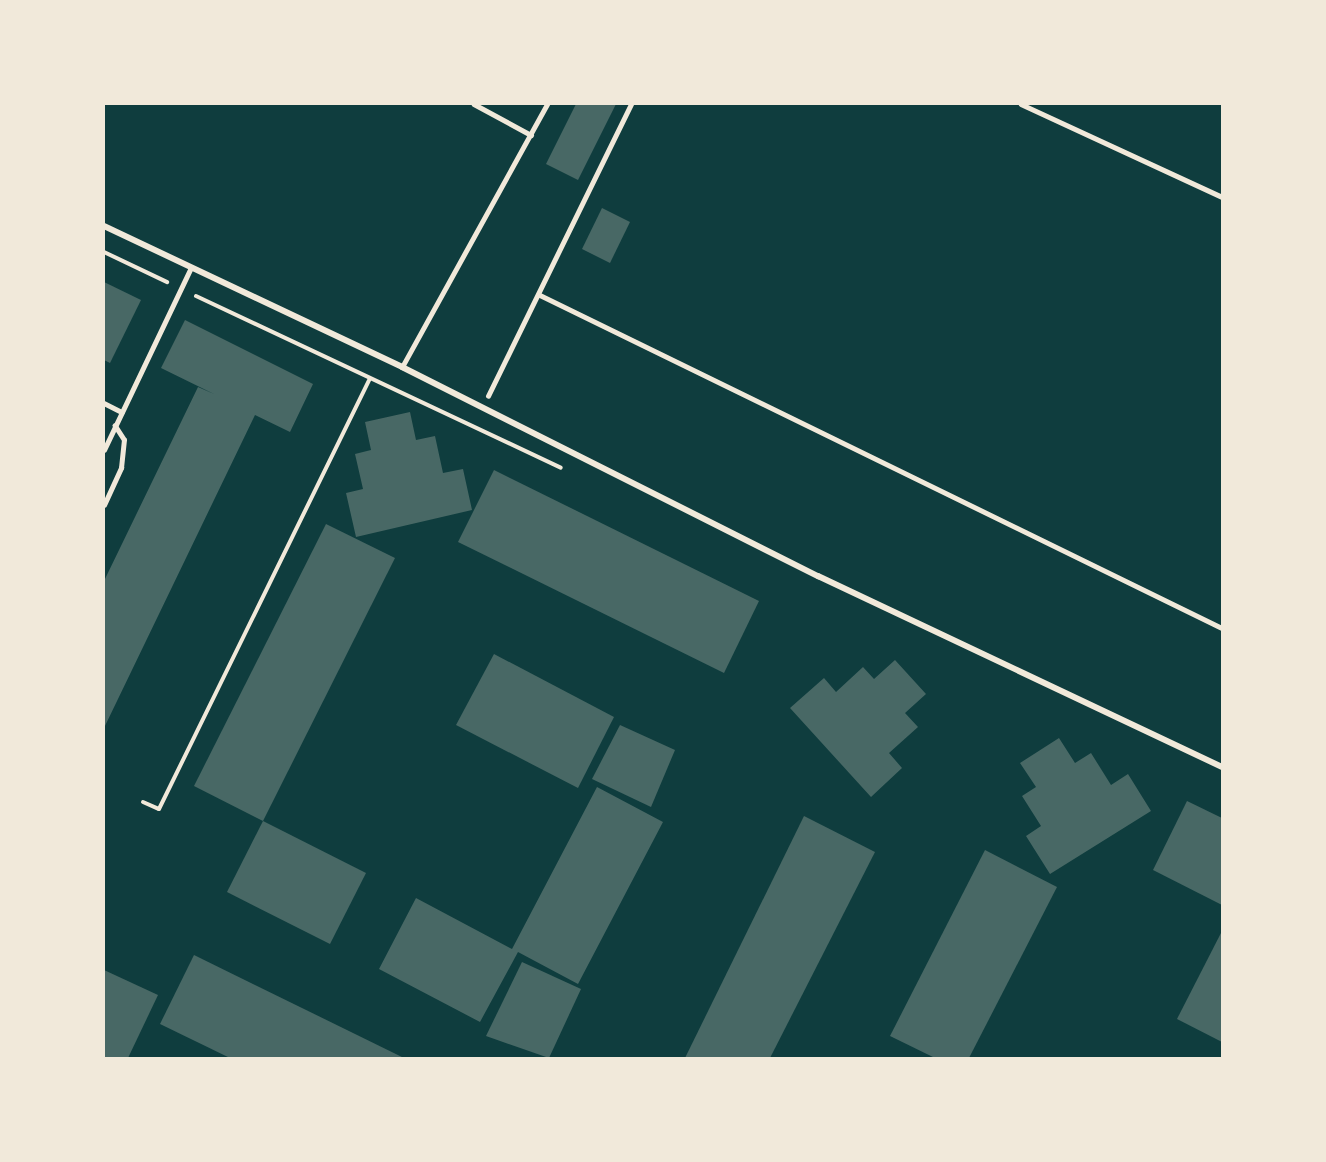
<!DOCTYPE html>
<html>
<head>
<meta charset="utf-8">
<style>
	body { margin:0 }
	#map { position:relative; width:1326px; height:1162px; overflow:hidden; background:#0f3d3e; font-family:Arial,sans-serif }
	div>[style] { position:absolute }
	.building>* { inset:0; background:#486865 }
	.path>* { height:4px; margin:-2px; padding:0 2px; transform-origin:2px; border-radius:2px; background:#f1e9da }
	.service>* { height:4.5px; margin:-2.25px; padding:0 2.25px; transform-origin:2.25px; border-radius:2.25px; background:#f1e9da }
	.minor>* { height:6px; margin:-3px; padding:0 3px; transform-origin:3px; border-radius:3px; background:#f1e9da }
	span { translate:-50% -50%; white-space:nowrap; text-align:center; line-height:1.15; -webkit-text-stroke:6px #f1e9da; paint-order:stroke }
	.frame { position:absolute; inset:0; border:105px solid #f1e9da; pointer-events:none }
</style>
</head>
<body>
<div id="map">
	<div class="building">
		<i style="clip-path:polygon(576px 104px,616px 104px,578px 180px,546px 164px)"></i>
		<i style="clip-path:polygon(602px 208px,630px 222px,610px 263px,582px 249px)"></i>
		<i style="clip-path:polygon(104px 282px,141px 300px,110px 363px,104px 360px)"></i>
		<i style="clip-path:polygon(185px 320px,313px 384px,290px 432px,255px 415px,104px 728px,104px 581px,198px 387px,214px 394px,161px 368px)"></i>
		<i style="clip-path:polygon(410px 412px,416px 440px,435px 436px,443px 473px,463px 469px,472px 510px,356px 537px,346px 493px,363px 489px,355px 454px,371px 450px,365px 422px)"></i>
		<i style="clip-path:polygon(494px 470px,759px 601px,724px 673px,458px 542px)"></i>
		<i style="clip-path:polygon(326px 524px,395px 558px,263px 821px,194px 786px)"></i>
		<i style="clip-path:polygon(494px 654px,614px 717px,578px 788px,456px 725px)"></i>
		<i style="clip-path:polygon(895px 660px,926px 694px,905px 713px,918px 727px,889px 753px,902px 768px,871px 797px,790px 708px,824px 678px,836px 692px,863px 667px,874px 679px)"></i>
		<i style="clip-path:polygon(620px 725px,675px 750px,651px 807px,592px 779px)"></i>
		<i style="clip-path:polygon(1059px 738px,1075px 763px,1091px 753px,1111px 785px,1128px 774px,1151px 811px,1050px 874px,1026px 836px,1041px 826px,1022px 796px,1036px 787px,1020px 763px)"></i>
		<i style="clip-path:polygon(597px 787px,663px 822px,578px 984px,518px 952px,480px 1022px,379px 969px,416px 898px,512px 949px)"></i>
		<i style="clip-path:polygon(1187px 801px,1222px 818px,1222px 905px,1153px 870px)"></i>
		<i style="clip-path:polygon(804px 816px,875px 852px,770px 1058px,685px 1058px)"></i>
		<i style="clip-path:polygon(263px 821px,366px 873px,330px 944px,227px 892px)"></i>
		<i style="clip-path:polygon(985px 850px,1057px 887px,969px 1058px,935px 1058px,890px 1036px)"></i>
		<i style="clip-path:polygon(1222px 931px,1222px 1042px,1177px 1019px)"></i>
		<i style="clip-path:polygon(194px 955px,404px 1058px,230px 1058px,160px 1024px)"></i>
		<i style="clip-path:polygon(522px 962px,581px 989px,549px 1058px,486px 1036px)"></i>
		<i style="clip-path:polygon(104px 970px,158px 995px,128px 1058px,104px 1058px)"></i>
	</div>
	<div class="path">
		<i style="left:104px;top:252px;width:70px;rotate:25.5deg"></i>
		<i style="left:196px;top:296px;width:403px;rotate:25.2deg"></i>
		<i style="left:143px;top:802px;width:17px;rotate:24deg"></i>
		<i style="left:159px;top:809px;width:479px;rotate:-63.9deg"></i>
	</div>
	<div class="service">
		<i style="left:474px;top:104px;width:65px;rotate:28.5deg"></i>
		<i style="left:1021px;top:104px;width:221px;rotate:24.8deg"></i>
		<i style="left:540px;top:295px;width:759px;rotate:26.02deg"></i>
		<i style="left:402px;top:367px;width:300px;rotate:-61.1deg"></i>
		<i style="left:488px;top:396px;width:325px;rotate:-63.9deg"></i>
		<i style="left:104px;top:403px;width:20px;rotate:27deg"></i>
		<i style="left:104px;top:450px;width:202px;rotate:-64.5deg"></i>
		<i style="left:104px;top:505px;width:41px;rotate:-65.3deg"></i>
		<i style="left:121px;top:468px;width:28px;rotate:-84deg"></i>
		<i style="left:124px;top:440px;width:17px;rotate:-123deg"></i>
	</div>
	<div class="minor">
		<i style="left:104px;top:226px;width:330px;rotate:25.3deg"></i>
		<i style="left:402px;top:367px;width:466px;rotate:26.7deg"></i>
		<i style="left:818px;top:576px;width:447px;rotate:25.3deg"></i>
	</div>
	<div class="frame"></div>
</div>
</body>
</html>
